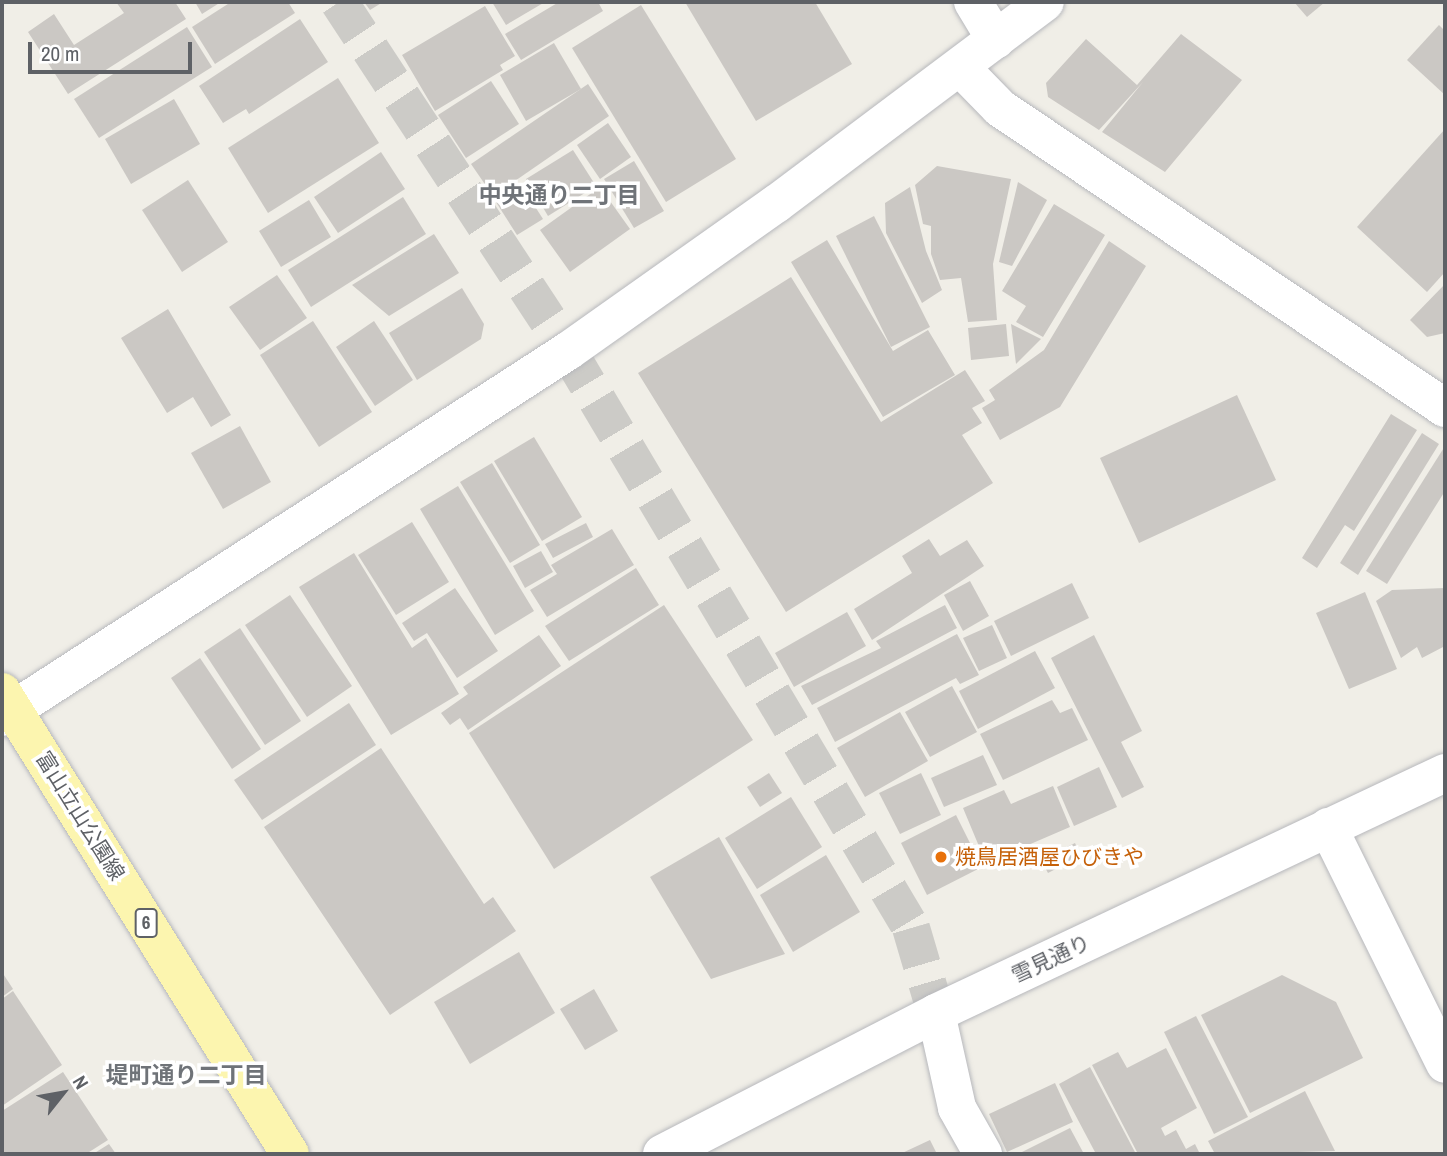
<!DOCTYPE html>
<html>
<head>
<meta charset="utf-8">
<style>
	body { margin:0 }
	#map { position:relative; width:1447px; height:1156px; overflow:hidden; background:#f0eee7; font-family:"Archivo Narrow","Noto Sans JP",sans-serif }
	div>[style] { position:absolute }
	.building>* { inset:0; background:#cbc8c4 }
	.street-tunnel>* { height:38px; margin-top:-19px; transform-origin:0; background:repeating-linear-gradient(90deg,#cccbc7 0 38px,transparent 0 57px) }
	.roads { filter:drop-shadow(0 0 2px #b7b8bc) drop-shadow(0 0 2px #b7b8bc) }
	.street>* { height:38px; margin:-19px; padding:0 19px; transform-origin:19px; border-radius:19px; background:#fff }
	.secondary>* { height:38px; margin:-19px; padding:0 19px; transform-origin:19px; border-radius:19px; background:#fff }
	.primary>* { height:38px; margin:-19px; padding:0 19px; transform-origin:19px; border-radius:19px; background:#fcf5af }
	.dots>* { width:19px; height:19px; translate:-50% -50%; box-sizing:border-box; border:4px solid #fff; border-radius:50% }
	span { translate:-50% -50%; white-space:nowrap; text-align:center; line-height:1.15; -webkit-text-stroke:7px #fff; paint-order:stroke }
	.shield-label span { padding:2px 5px; background:#fff; border:2px solid; border-radius:5px; -webkit-text-stroke-width:0 }
	.shield-label { font-size:19px; color:#5e6166; font-weight:700 }
	.street-label { font-size:21px; color:#5e6166 }
	.food-label { font-size:21px; color:#c56008 }
	.left { translate:0 -50%; text-align:left }
	.neighbourhood-label { font-size:23px; color:#6f7378; font-weight:700 }
	.frame { position:absolute; inset:0; border:4px solid #5e6166; pointer-events:none }
	.north { position:absolute; left:28px; top:1058px; width:70px; height:70px; -webkit-text-stroke:5px #fff; paint-order:stroke; rotate:59deg; font-size:19px; font-weight:700; line-height:28px; text-align:center; color:#5e6166 }
	.north::after { content:''; display:block; margin:auto; width:24px; height:32px; background:#5e6166; clip-path:polygon(50% 0,100% 100%,50% 72%,0 100%) }
	.scale { position:absolute; left:28px; top:42px; width:164px; height:32px; box-sizing:border-box; border:4px solid #5e6166; border-top:0; padding-left:9px; font-size:21px; line-height:24px; white-space:nowrap; color:#5e6166; -webkit-text-stroke:5px #fff; paint-order:stroke }
</style>
</head>
<body>
<div id="map">
	<div class="building">
		<i style="clip-path:polygon(116px 2px,175px 2px,186px 19px,68px 94px,28px 32px,54px 14px,74px 45px,124px 13px)"></i>
		<i style="clip-path:polygon(195px 2px,221px 2px,202px 14px)"></i>
		<i style="clip-path:polygon(231px 2px,288px 2px,295px 13px,215px 64px,192px 27px)"></i>
		<i style="clip-path:polygon(364px 2px,383px 2px,370px 10px)"></i>
		<i style="clip-path:polygon(492px 2px,545px 2px,506px 25px)"></i>
		<i style="clip-path:polygon(559px 2px,598px 2px,603px 11px,521px 60px,505px 34px)"></i>
		<i style="clip-path:polygon(685px 2px,815px 2px,852px 64px,756px 121px)"></i>
		<i style="clip-path:polygon(1294px 2px,1325px 2px,1307px 17px)"></i>
		<i style="clip-path:polygon(641px 5px,736px 159px,666px 202px,572px 48px)"></i>
		<i style="clip-path:polygon(485px 6px,515px 56px,500px 65px,503px 70px,435px 111px,402px 55px)"></i>
		<i style="clip-path:polygon(300px 19px,328px 62px,249px 114px,246px 109px,223px 123px,199px 86px)"></i>
		<i style="clip-path:polygon(1439px 25px,1445px 31px,1445px 95px,1407px 60px)"></i>
		<i style="clip-path:polygon(187px 27px,212px 67px,99px 138px,74px 99px)"></i>
		<i style="clip-path:polygon(1181px 34px,1242px 80px,1165px 172px,1102px 132px,1143px 82px,1099px 130px,1048px 97px,1046px 83px,1086px 39px,1137px 85px)"></i>
		<i style="clip-path:polygon(554px 43px,581px 89px,526px 121px,500px 75px)"></i>
		<i style="clip-path:polygon(338px 78px,379px 143px,268px 213px,228px 148px)"></i>
		<i style="clip-path:polygon(491px 81px,519px 124px,466px 158px,438px 115px)"></i>
		<i style="clip-path:polygon(588px 84px,609px 116px,493px 196px,471px 164px)"></i>
		<i style="clip-path:polygon(174px 99px,200px 144px,131px 184px,105px 139px)"></i>
		<i style="clip-path:polygon(608px 123px,631px 157px,600px 179px,577px 145px)"></i>
		<i style="clip-path:polygon(1445px 129px,1445px 272px,1427px 292px,1357px 227px)"></i>
		<i style="clip-path:polygon(573px 150px,596px 186px,548px 216px,526px 179px)"></i>
		<i style="clip-path:polygon(381px 152px,405px 189px,338px 233px,314px 197px)"></i>
		<i style="clip-path:polygon(634px 161px,664px 211px,634px 228px,604px 179px)"></i>
		<i style="clip-path:polygon(937px 166px,1011px 179px,993px 264px,997px 320px,968px 322px,961px 278px,940px 280px,931px 254px,931px 226px,923px 224px,915px 185px)"></i>
		<i style="clip-path:polygon(188px 180px,228px 242px,182px 272px,142px 210px)"></i>
		<i style="clip-path:polygon(1018px 182px,1047px 200px,1012px 266px,999px 262px)"></i>
		<i style="clip-path:polygon(520px 183px,543px 219px,517px 235px,494px 199px)"></i>
		<i style="clip-path:polygon(600px 187px,630px 229px,570px 272px,540px 230px)"></i>
		<i style="clip-path:polygon(910px 187px,926px 251px,942px 290px,922px 303px,886px 233px,885px 203px)"></i>
		<i style="clip-path:polygon(403px 197px,426px 234px,311px 307px,288px 270px)"></i>
		<i style="clip-path:polygon(309px 200px,331px 237px,281px 267px,259px 231px)"></i>
		<i style="clip-path:polygon(1054px 204px,1105px 235px,1043px 337px,1016px 322px,1026px 306px,1002px 291px)"></i>
		<i style="clip-path:polygon(874px 216px,930px 327px,891px 347px,836px 236px)"></i>
		<i style="clip-path:polygon(434px 234px,459px 273px,389px 316px,352px 285px)"></i>
		<i style="clip-path:polygon(827px 240px,893px 351px,928px 330px,955px 375px,883px 417px,791px 262px)"></i>
		<i style="clip-path:polygon(1109px 241px,1146px 266px,1060px 407px,1000px 440px,982px 408px,995px 400px,989px 390px,1044px 350px)"></i>
		<i style="clip-path:polygon(277px 275px,307px 318px,260px 350px,229px 307px)"></i>
		<i style="clip-path:polygon(791px 277px,881px 422px,965px 370px,985px 401px,972px 408px,982px 423px,962px 435px,993px 483px,786px 612px,638px 373px)"></i>
		<i style="clip-path:polygon(1445px 284px,1445px 333px,1427px 337px,1410px 320px)"></i>
		<i style="clip-path:polygon(462px 288px,484px 324px,481px 339px,417px 380px,389px 333px)"></i>
		<i style="clip-path:polygon(168px 309px,231px 415px,211px 427px,193px 397px,167px 413px,121px 338px)"></i>
		<i style="clip-path:polygon(313px 321px,372px 412px,319px 447px,260px 355px)"></i>
		<i style="clip-path:polygon(374px 321px,413px 380px,375px 406px,336px 347px)"></i>
		<i style="clip-path:polygon(1006px 324px,1009px 356px,971px 360px,968px 328px)"></i>
		<i style="clip-path:polygon(1011px 324px,1041px 339px,1016px 364px)"></i>
		<i style="clip-path:polygon(1237px 395px,1276px 480px,1139px 543px,1100px 458px)"></i>
		<i style="clip-path:polygon(1391px 414px,1417px 430px,1354px 531px,1345px 525px,1317px 568px,1302px 558px)"></i>
		<i style="clip-path:polygon(240px 426px,271px 482px,223px 509px,191px 453px)"></i>
		<i style="clip-path:polygon(1422px 433px,1439px 444px,1358px 575px,1340px 563px)"></i>
		<i style="clip-path:polygon(534px 437px,582px 517px,542px 541px,494px 461px)"></i>
		<i style="clip-path:polygon(1445px 446px,1445px 491px,1387px 584px,1366px 571px)"></i>
		<i style="clip-path:polygon(492px 463px,540px 545px,510px 563px,460px 482px)"></i>
		<i style="clip-path:polygon(458px 486px,534px 611px,495px 635px,420px 509px)"></i>
		<i style="clip-path:polygon(412px 522px,449px 582px,396px 615px,358px 555px)"></i>
		<i style="clip-path:polygon(586px 523px,593px 537px,553px 558px,545px 544px)"></i>
		<i style="clip-path:polygon(612px 529px,634px 565px,547px 617px,530px 590px,557px 574px,551px 565px)"></i>
		<i style="clip-path:polygon(929px 539px,940px 556px,967px 540px,984px 566px,872px 640px,854px 609px,912px 573px,902px 556px)"></i>
		<i style="clip-path:polygon(541px 551px,553px 572px,525px 588px,513px 566px)"></i>
		<i style="clip-path:polygon(354px 553px,412px 648px,426px 638px,459px 694px,391px 735px,299px 587px)"></i>
		<i style="clip-path:polygon(636px 568px,659px 605px,569px 661px,545px 626px)"></i>
		<i style="clip-path:polygon(970px 581px,989px 616px,963px 631px,944px 595px)"></i>
		<i style="clip-path:polygon(1072px 583px,1089px 618px,1011px 656px,994px 621px)"></i>
		<i style="clip-path:polygon(455px 588px,498px 651px,457px 678px,427px 633px,414px 641px,402px 623px)"></i>
		<i style="clip-path:polygon(1445px 588px,1445px 646px,1422px 658px,1417px 647px,1401px 658px,1376px 601px,1392px 590px)"></i>
		<i style="clip-path:polygon(1365px 592px,1397px 669px,1349px 689px,1316px 613px)"></i>
		<i style="clip-path:polygon(290px 595px,352px 686px,307px 717px,245px 625px)"></i>
		<i style="clip-path:polygon(664px 605px,753px 740px,554px 869px,469px 733px)"></i>
		<i style="clip-path:polygon(945px 605px,957px 628px,812px 705px,801px 686px,881px 648px,876px 641px)"></i>
		<i style="clip-path:polygon(847px 612px,866px 646px,794px 687px,775px 653px)"></i>
		<i style="clip-path:polygon(992px 625px,1007px 658px,979px 671px,963px 638px)"></i>
		<i style="clip-path:polygon(240px 628px,301px 721px,265px 745px,204px 652px)"></i>
		<i style="clip-path:polygon(957px 634px,979px 675px,960px 684px,956px 678px,835px 742px,817px 708px)"></i>
		<i style="clip-path:polygon(539px 635px,561px 666px,468px 730px,460px 718px,450px 725px,441px 713px,468px 694px,463px 687px)"></i>
		<i style="clip-path:polygon(1094px 635px,1142px 731px,1121px 742px,1144px 787px,1122px 798px,1051px 658px)"></i>
		<i style="clip-path:polygon(1035px 651px,1055px 688px,978px 729px,959px 691px)"></i>
		<i style="clip-path:polygon(200px 658px,261px 749px,232px 769px,171px 678px)"></i>
		<i style="clip-path:polygon(952px 686px,977px 732px,930px 757px,905px 712px)"></i>
		<i style="clip-path:polygon(1052px 700px,1060px 713px,1072px 708px,1088px 740px,1003px 780px,980px 734px)"></i>
		<i style="clip-path:polygon(349px 703px,376px 745px,262px 820px,234px 780px)"></i>
		<i style="clip-path:polygon(900px 712px,928px 761px,865px 797px,837px 748px)"></i>
		<i style="clip-path:polygon(381px 748px,484px 904px,493px 897px,516px 931px,390px 1015px,264px 827px)"></i>
		<i style="clip-path:polygon(983px 755px,997px 785px,944px 807px,931px 778px)"></i>
		<i style="clip-path:polygon(1099px 767px,1117px 807px,1074px 826px,1057px 787px)"></i>
		<i style="clip-path:polygon(769px 773px,782px 793px,760px 807px,747px 787px)"></i>
		<i style="clip-path:polygon(921px 773px,941px 815px,900px 834px,879px 793px)"></i>
		<i style="clip-path:polygon(1053px 786px,1070px 827px,986px 863px,963px 808px,1004px 790px,1011px 804px)"></i>
		<i style="clip-path:polygon(791px 797px,822px 847px,757px 889px,725px 838px)"></i>
		<i style="clip-path:polygon(956px 815px,982px 867px,927px 895px,901px 843px)"></i>
		<i style="clip-path:polygon(719px 837px,785px 954px,711px 979px,650px 877px)"></i>
		<i style="clip-path:polygon(1075px 843px,1081px 856px,1048px 873px,1041px 860px)"></i>
		<i style="clip-path:polygon(826px 855px,860px 912px,793px 952px,760px 895px)"></i>
		<i style="clip-path:polygon(519px 952px,555px 1013px,470px 1064px,434px 1002px)"></i>
		<i style="clip-path:polygon(2px 972px,13px 989px,2px 997px)"></i>
		<i style="clip-path:polygon(1282px 975px,1336px 1002px,1363px 1058px,1250px 1113px,1201px 1015px)"></i>
		<i style="clip-path:polygon(594px 989px,618px 1031px,585px 1050px,560px 1009px)"></i>
		<i style="clip-path:polygon(13px 991px,62px 1065px,2px 1106px,2px 999px)"></i>
		<i style="clip-path:polygon(1196px 1016px,1248px 1117px,1214px 1134px,1164px 1032px)"></i>
		<i style="clip-path:polygon(1166px 1048px,1197px 1108px,1161px 1128px,1165px 1136px,1176px 1130px,1186px 1149px,1195px 1144px,1200px 1154px,1138px 1154px,1092px 1065px,1118px 1052px,1127px 1068px)"></i>
		<i style="clip-path:polygon(1090px 1067px,1136px 1154px,1096px 1154px,1059px 1084px)"></i>
		<i style="clip-path:polygon(63px 1072px,108px 1140px,86px 1154px,2px 1154px,2px 1111px)"></i>
		<i style="clip-path:polygon(1055px 1083px,1073px 1122px,1007px 1152px,989px 1114px)"></i>
		<i style="clip-path:polygon(1305px 1091px,1335px 1151px,1215px 1154px,1208px 1141px)"></i>
		<i style="clip-path:polygon(1070px 1128px,1084px 1154px,1018px 1154px)"></i>
		<i style="clip-path:polygon(930px 1140px,937px 1154px,900px 1154px)"></i>
		<i style="clip-path:polygon(109px 1144px,116px 1154px,93px 1154px)"></i>
	</div>
	<div class="street-tunnel">
		<i style="left:339px;top:2px;width:417px;rotate:56.7deg"></i>
		<i style="left:568px;top:351px;width:671px;rotate:59.27deg"></i>
		<i style="left:911px;top:928px;width:89px;rotate:73.6deg"></i>
	</div>
	<div class="roads">
		<div class="street">
			<i style="left:973px;top:2px;width:44px;rotate:58.8deg"></i>
			<i style="left:960px;top:67px;width:57px;rotate:45.7deg"></i>
			<i style="left:1000px;top:108px;width:537px;rotate:33.99deg"></i>
			<i style="left:2px;top:717px;width:674px;rotate:-32.89deg"></i>
			<i style="left:568px;top:351px;width:255px;rotate:-35.3deg"></i>
			<i style="left:776px;top:204px;width:336px;rotate:-36.9deg"></i>
			<i style="left:936px;top:1013px;width:97px;rotate:77.5deg"></i>
			<i style="left:957px;top:1108px;width:53px;rotate:60.5deg"></i>
		</div>
		<div class="secondary">
			<i style="left:1328px;top:827px;width:264px;rotate:63.7deg"></i>
			<i style="left:662px;top:1154px;width:308px;rotate:-27.2deg"></i>
			<i style="left:936px;top:1013px;width:563px;rotate:-25.24deg"></i>
		</div>
		<div class="primary">
			<i style="left:2px;top:692px;width:544px;rotate:58.06deg"></i>
		</div>
	</div>
	<div class="dots">
		<i style="left:941px;top:857px;background:#e8710a"></i>
	</div>
	<div class="shield-label">
		<span style="left:146px;top:923px">6</span>
	</div>
	<div class="street-label">
		<span style="left:80px;top:816px;rotate:58deg">富山立山公園線</span>
		<span style="left:1051px;top:959px;rotate:-25deg">雪見通り</span>
	</div>
	<div class="food-label">
		<span class="left" style="left:955px;top:857px">焼鳥居酒屋ひびきや</span>
	</div>
	<div class="neighbourhood-label">
		<span style="left:559px;top:195px">中央通り二丁目</span>
		<span style="left:186px;top:1075px">堤町通り二丁目</span>
	</div>
	<div class="frame"></div>
	<div class="north">N</div>
	<div class="scale">20 m</div>
</div>
</body>
</html>
